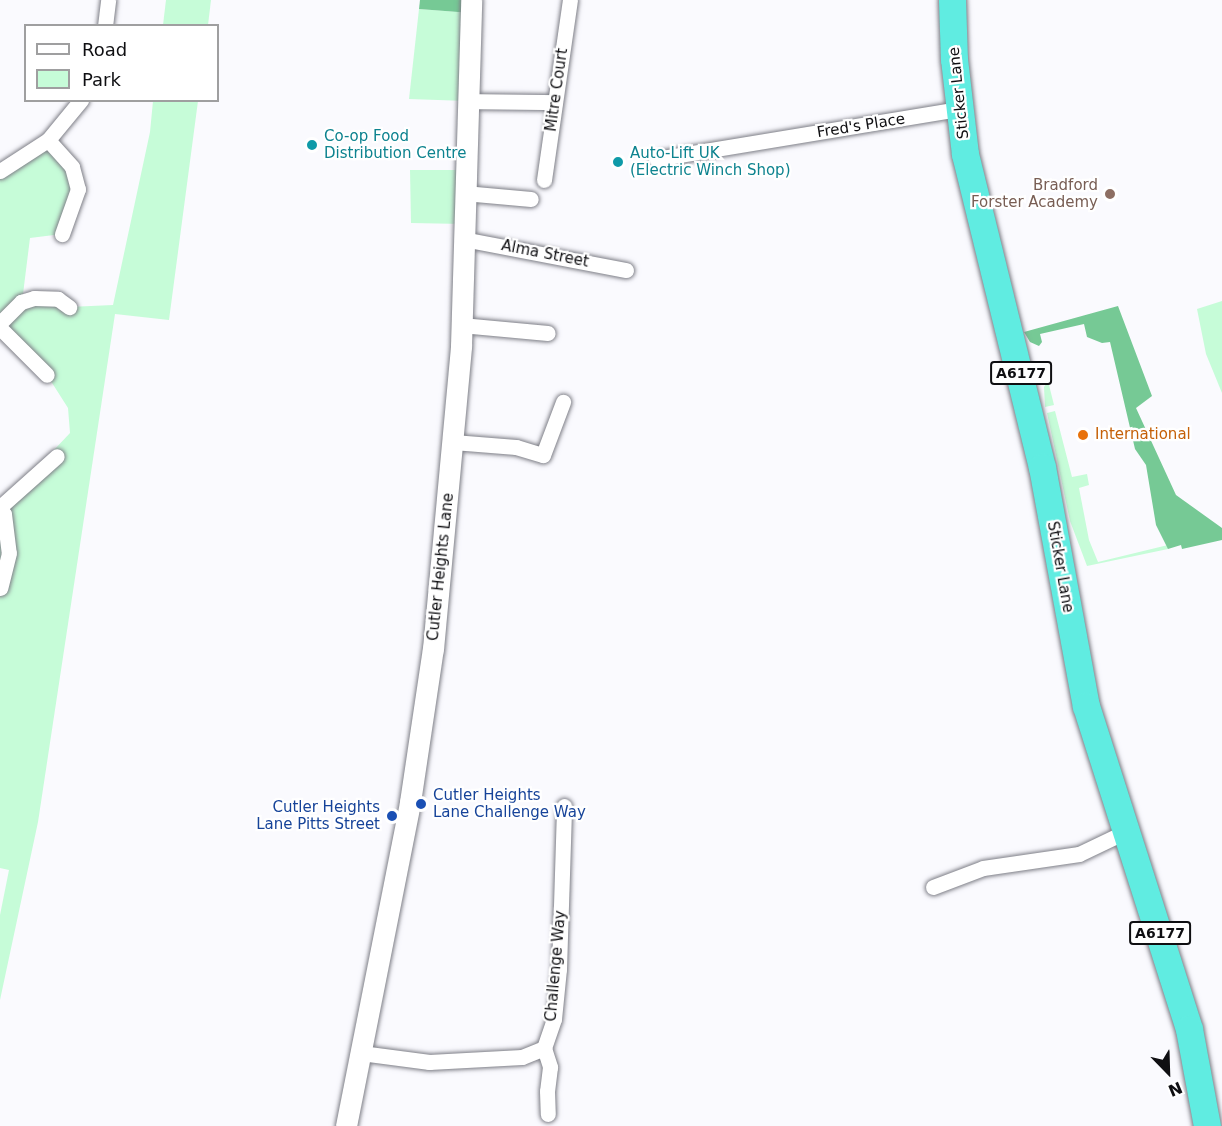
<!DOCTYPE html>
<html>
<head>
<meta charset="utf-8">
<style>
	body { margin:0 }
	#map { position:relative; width:1222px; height:1126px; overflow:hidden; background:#fafafe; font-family:"DejaVu Sans",sans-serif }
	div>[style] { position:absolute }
	.green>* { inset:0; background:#c6fcd8 }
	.forest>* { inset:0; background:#76c995 }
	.roads { filter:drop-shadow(0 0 2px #7e7f87) drop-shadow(0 0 2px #7e7f87) }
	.street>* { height:15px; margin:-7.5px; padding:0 7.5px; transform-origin:7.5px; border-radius:7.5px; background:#fff }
	.secondary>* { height:21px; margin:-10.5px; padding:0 10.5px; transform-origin:10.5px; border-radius:10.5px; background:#fff }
	.highway>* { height:27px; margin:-13.5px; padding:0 13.5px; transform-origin:13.5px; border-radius:13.5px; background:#60ece1 }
	.dots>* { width:16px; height:16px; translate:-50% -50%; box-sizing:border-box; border:3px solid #fff; border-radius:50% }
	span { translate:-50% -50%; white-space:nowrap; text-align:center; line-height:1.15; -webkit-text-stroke:4.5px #fff; paint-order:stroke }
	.shield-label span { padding:2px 4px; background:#fff; border:2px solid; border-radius:4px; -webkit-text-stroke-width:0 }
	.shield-label { font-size:14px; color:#0f0f12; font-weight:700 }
	.street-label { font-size:15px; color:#0f0f12 }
	.culture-label { font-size:15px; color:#0d838f }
	.left { translate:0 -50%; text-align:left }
	.education-label { font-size:15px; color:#785e54 }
	.right { translate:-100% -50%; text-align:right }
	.food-label { font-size:15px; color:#c56008 }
	.transit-label { font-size:15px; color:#164399 }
	.legend { position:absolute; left:24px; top:24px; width:195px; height:78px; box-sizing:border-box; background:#fff; border:2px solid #9f9fa0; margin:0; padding:8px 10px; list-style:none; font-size:18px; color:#0f0f12 }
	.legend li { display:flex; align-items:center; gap:12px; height:30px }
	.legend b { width:30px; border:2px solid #9f9fa0 }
	.north { position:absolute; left:1138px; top:1042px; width:60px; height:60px; -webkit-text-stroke:4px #fff; paint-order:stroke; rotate:157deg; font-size:16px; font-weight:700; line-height:24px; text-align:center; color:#0f0f12 }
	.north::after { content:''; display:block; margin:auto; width:21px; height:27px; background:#0f0f12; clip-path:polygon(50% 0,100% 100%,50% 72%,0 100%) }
</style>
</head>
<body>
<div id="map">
	<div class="green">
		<i style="clip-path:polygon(166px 0,211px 0,208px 25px,163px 25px)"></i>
		<i style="clip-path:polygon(419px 9px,471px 13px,467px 101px,409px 99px)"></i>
		<i style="clip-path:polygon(153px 101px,198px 101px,169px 320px,115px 314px,38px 822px,0 1000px,0 915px,9px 870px,0 868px,0 507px,70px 433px,68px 408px,47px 375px,0 328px,0 171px,48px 140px,78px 189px,62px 234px,30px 238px,22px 302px,69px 307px,113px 305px,150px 132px)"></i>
		<i style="clip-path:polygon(410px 170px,464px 170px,463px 224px,411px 223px)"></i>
		<i style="clip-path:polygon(1222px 301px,1222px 393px,1206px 354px,1197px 309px)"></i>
		<i style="clip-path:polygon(1048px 381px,1054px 405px,1045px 407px,1044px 387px)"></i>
		<i style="clip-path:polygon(1055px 411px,1072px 477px,1087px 474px,1089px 485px,1079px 488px,1089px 540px,1098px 562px,1168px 545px,1168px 549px,1087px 566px,1070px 521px,1047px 413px)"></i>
	</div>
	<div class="forest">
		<i style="clip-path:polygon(420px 0,471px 0,471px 13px,419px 9px)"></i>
		<i style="clip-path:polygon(1118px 306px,1152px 396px,1136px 408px,1176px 495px,1222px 528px,1222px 540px,1182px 549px,1181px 545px,1168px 549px,1156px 525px,1146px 465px,1135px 449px,1110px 342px,1102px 343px,1087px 337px,1084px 324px,1040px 334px,1042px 342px,1039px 346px,1030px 342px,1024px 332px)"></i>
	</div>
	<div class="roads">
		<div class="street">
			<i style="left:105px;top:26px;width:26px;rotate:-83deg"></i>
			<i style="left:467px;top:101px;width:88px;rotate:0.7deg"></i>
			<i style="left:48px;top:140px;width:36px;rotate:48deg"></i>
			<i style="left:72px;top:167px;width:23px;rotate:75deg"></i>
			<i style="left:78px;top:189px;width:48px;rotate:109.6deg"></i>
			<i style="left:656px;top:159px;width:306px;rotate:-9.4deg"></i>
			<i style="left:0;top:171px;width:57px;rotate:-32.9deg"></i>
			<i style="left:48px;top:140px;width:52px;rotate:-50.5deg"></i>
			<i style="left:544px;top:180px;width:182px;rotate:-81.8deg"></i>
			<i style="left:464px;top:193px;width:67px;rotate:5.1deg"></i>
			<i style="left:463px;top:239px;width:166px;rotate:10.8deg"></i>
			<i style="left:0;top:323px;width:30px;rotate:-45deg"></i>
			<i style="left:21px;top:302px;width:14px;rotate:-17deg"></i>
			<i style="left:34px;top:298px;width:24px;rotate:2deg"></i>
			<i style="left:58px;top:299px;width:14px;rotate:36deg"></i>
			<i style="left:461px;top:325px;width:87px;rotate:5.3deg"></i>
			<i style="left:0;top:328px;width:66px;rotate:45deg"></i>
			<i style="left:453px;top:442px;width:63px;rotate:4.5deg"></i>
			<i style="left:516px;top:447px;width:28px;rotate:17deg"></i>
			<i style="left:543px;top:455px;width:57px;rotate:-69.3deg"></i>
			<i style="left:0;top:507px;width:76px;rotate:-41.8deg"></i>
			<i style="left:0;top:509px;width:6px;rotate:51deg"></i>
			<i style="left:4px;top:514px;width:39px;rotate:83deg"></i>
			<i style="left:9px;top:553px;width:36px;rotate:104deg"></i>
			<i style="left:933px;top:887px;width:53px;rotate:-20.8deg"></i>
			<i style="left:983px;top:868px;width:97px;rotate:-8.3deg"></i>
			<i style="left:1079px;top:854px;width:51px;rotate:-25.6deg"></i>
			<i style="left:544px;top:1048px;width:20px;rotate:72deg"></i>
			<i style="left:550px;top:1067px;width:24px;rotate:97deg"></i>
			<i style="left:547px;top:1091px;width:23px;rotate:88deg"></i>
			<i style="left:361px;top:1053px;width:69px;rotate:7.5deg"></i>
			<i style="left:429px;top:1062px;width:93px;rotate:-3.1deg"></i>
			<i style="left:522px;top:1057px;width:24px;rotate:-22deg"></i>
			<i style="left:544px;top:1048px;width:31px;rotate:-71deg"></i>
			<i style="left:554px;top:1019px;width:50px;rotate:-84.3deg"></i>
			<i style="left:559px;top:969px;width:163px;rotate:-88.2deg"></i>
		</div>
		<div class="secondary">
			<i style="left:346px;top:1126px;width:330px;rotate:-78.8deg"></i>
			<i style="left:410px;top:802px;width:155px;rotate:-81.5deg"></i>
			<i style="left:433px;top:649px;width:304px;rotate:-84.7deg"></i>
			<i style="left:461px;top:346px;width:346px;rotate:-88.3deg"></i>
		</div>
		<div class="highway">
			<i style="left:952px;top:0;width:59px;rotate:88.1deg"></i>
			<i style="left:954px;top:59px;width:96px;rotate:83.4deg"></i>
			<i style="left:965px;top:154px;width:322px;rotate:76.2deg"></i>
			<i style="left:1042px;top:467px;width:243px;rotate:79.6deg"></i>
			<i style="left:1086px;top:706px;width:339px;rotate:72.3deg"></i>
			<i style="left:1189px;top:1029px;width:99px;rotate:79.5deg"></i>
		</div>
	</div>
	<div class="dots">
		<i style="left:312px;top:145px;background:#0f9aa8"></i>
		<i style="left:618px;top:162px;background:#0f9aa8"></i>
		<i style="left:1110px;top:194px;background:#8d6e63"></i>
		<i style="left:1083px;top:435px;background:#e8710a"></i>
		<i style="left:421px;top:804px;background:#1a4fb4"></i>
		<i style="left:392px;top:816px;background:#1a4fb4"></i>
	</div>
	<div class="shield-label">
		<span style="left:1021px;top:373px">A6177</span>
		<span style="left:1160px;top:933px">A6177</span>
	</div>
	<div class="street-label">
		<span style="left:557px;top:90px;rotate:-82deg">Mitre Court</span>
		<span style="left:959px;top:93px;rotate:-96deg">Sticker Lane</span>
		<span style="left:861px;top:126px;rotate:-9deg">Fred's Place</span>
		<span style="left:545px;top:254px;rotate:11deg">Alma Street</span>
		<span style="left:441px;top:567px;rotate:-84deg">Cutler Heights Lane</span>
		<span style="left:1060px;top:567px;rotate:80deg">Sticker Lane</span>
		<span style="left:556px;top:966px;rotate:-85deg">Challenge Way</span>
	</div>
	<div class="culture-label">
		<span class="left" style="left:324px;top:145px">Co-op Food<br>Distribution Centre</span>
		<span class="left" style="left:630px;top:162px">Auto-Lift UK<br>(Electric Winch Shop)</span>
	</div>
	<div class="education-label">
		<span class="right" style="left:1098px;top:194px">Bradford<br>Forster Academy</span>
	</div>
	<div class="food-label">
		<span class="left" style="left:1095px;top:435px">International</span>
	</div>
	<div class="transit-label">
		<span class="left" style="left:433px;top:804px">Cutler Heights<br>Lane Challenge Way</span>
		<span class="right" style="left:380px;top:816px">Cutler Heights<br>Lane Pitts Street</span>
	</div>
	<ul class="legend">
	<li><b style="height:8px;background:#fff"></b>Road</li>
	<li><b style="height:16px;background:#c6fcd8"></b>Park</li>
	</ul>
	<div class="north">N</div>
</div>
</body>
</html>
